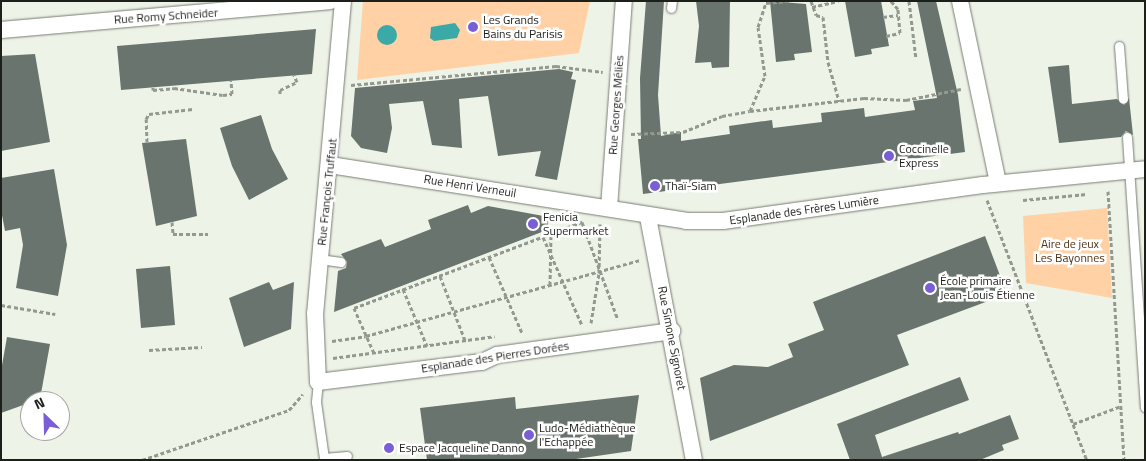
<!DOCTYPE html>
<html>
<head>
<meta charset="utf-8">
<style>
	body { margin:0 }
	#map { position:relative; width:1146px; height:461px; overflow:hidden; background:#edf3e7; font-family:"Titillium Web",sans-serif }
	div>[style] { position:absolute }
	.green>* { inset:0; background:#ffd1a5 }
	.water>* { inset:0; background:#3aa9a7 }
	.round { border-radius:50% }
	.building>* { inset:0; background:#68746d }
	.path>* { height:3px; margin-top:-1.5px; transform-origin:0; background:repeating-linear-gradient(90deg,#949990 0 4px,transparent 0 6.5px) }
	.roads { filter:drop-shadow(0 0 1px #777c71) drop-shadow(0 0 1px #777c71) }
	.service>* { height:9px; margin:-4.5px; padding:0 4.5px; transform-origin:4.5px; border-radius:4.5px; background:#fff }
	.minor>* { height:16px; margin:-8px; padding:0 8px; transform-origin:8px; border-radius:8px; background:#fff }
	.dots>* { width:14px; height:14px; translate:-50% -50%; box-sizing:border-box; border:2px solid #fff; border-radius:50% }
	span { translate:-50% -50%; white-space:nowrap; text-align:center; line-height:1.15; -webkit-text-stroke:5px #fff; paint-order:stroke }
	.street-label { font-size:12px; color:#1d1f1b }
	.poi-label { font-size:12px; color:#1d1f1b }
	.left { translate:0 -50%; text-align:left }
	.park-label { font-size:12px; color:#503314 }
	.frame { position:absolute; inset:0; border:2px solid #1d1f1b; pointer-events:none }
	.north { position:absolute; left:20px; top:391px; width:50px; height:50px; box-sizing:border-box; background:#fff; border:1px solid #a5a5a4; border-radius:50%; rotate:336deg; font-size:14px; font-weight:700; line-height:20px; text-align:center; color:#1d1f1b }
	.north::after { content:''; display:block; margin:auto; width:18px; height:22px; background:#7a5ed8; clip-path:polygon(50% 0,100% 100%,50% 72%,0 100%) }
</style>
</head>
<body>
<div id="map">
	<div class="green">
		<i style="clip-path:polygon(363px 1px,590px 1px,579px 53px,357px 80px)"></i>
		<i style="clip-path:polygon(1107px 208px,1112px 298px,1026px 283px,1023px 216px)"></i>
	</div>
	<div class="water">
		<i style="clip-path:polygon(455px 23px,460px 30px,457px 38px,434px 41px,430px 38px,431px 27px)"></i>
		<i class="round" style="left:377px;top:25px;width:20px;height:20px"></i>
	</div>
	<div class="building">
		<i style="clip-path:polygon(646px 1px,664px 1px,658px 95px,661px 136px,681px 132px,681px 141px,730px 134px,729px 126px,772px 120px,773px 128px,822px 122px,821px 113px,864px 108px,865px 117px,915px 110px,913px 101px,937px 98px,917px 1px,936px 1px,958px 95px,965px 152px,643px 194px,638px 139px,641px 139px,640px 78px)"></i>
		<i style="clip-path:polygon(696px 1px,730px 1px,729px 67px,712px 68px,711px 62px,695px 63px,699px 26px)"></i>
		<i style="clip-path:polygon(770px 1px,806px 4px,812px 52px,794px 54px,795px 60px,776px 62px)"></i>
		<i style="clip-path:polygon(845px 1px,881px 1px,889px 46px,871px 49px,872px 54px,855px 57px)"></i>
		<i style="clip-path:polygon(316px 29px,312px 74px,121px 90px,117px 46px)"></i>
		<i style="clip-path:polygon(35px 54px,50px 142px,1px 151px,1px 56px)"></i>
		<i style="clip-path:polygon(1069px 65px,1072px 104px,1117px 99px,1124px 105px,1129px 98px,1133px 135px,1126px 131px,1121px 137px,1059px 143px,1048px 67px)"></i>
		<i style="clip-path:polygon(559px 69px,573px 72px,571px 79px,576px 80px,557px 180px,535px 176px,541px 151px,498px 156px,488px 96px,459px 99px,462px 148px,432px 145px,423px 101px,389px 104px,392px 128px,387px 153px,361px 148px,351px 136px,355px 88px)"></i>
		<i style="clip-path:polygon(261px 115px,272px 149px,288px 179px,249px 200px,232px 166px,220px 128px)"></i>
		<i style="clip-path:polygon(186px 139px,197px 216px,156px 226px,142px 143px)"></i>
		<i style="clip-path:polygon(54px 169px,67px 245px,58px 296px,16px 288px,23px 245px,20px 228px,5px 231px,1px 210px,1px 178px)"></i>
		<i style="clip-path:polygon(468px 205px,471px 213px,488px 206px,549px 217px,547px 230px,334px 312px,338px 271px,346px 268px,347px 262px,341px 254px,381px 239px,385px 247px,431px 229px,428px 220px)"></i>
		<i style="clip-path:polygon(985px 236px,1007px 294px,897px 335px,909px 365px,710px 441px,700px 378px,734px 365px,768px 367px,793px 357px,788px 344px,824px 330px,813px 302px)"></i>
		<i style="clip-path:polygon(170px 266px,175px 325px,141px 328px,136px 269px)"></i>
		<i style="clip-path:polygon(269px 282px,273px 290px,294px 282px,291px 329px,244px 347px,229px 298px)"></i>
		<i style="clip-path:polygon(7px 337px,50px 344px,40px 399px,1px 413px,1px 371px)"></i>
		<i style="clip-path:polygon(960px 377px,969px 400px,875px 435px,882px 457px,958px 432px,959px 434px,1010px 415px,1019px 439px,1002px 445px,1004px 450px,980px 460px,850px 460px,837px 424px)"></i>
		<i style="clip-path:polygon(639px 395px,631px 451px,569px 460px,427px 460px,420px 408px,515px 397px,516px 409px)"></i>
	</div>
	<div class="path">
		<i style="left:811px;top:1px;width:15px;rotate:70deg"></i>
		<i style="left:816px;top:15px;width:7px;rotate:16deg"></i>
		<i style="left:823px;top:17px;width:45px;rotate:83.7deg"></i>
		<i style="left:828px;top:62px;width:41px;rotate:74.2deg"></i>
		<i style="left:909px;top:1px;width:58px;rotate:83.1deg"></i>
		<i style="left:812px;top:7px;width:27px;rotate:-13deg"></i>
		<i style="left:883px;top:17px;width:15px;rotate:-8deg"></i>
		<i style="left:886px;top:36px;width:14px;rotate:-12deg"></i>
		<i style="left:900px;top:33px;width:24px;rotate:-95deg"></i>
		<i style="left:898px;top:9px;width:11px;rotate:-131deg"></i>
		<i style="left:351px;top:85px;width:206px;rotate:-5.3deg"></i>
		<i style="left:556px;top:66px;width:47px;rotate:7.3deg"></i>
		<i style="left:153px;top:87px;width:3px;rotate:90deg"></i>
		<i style="left:153px;top:90px;width:21px;rotate:-5deg"></i>
		<i style="left:174px;top:88px;width:49px;rotate:8.1deg"></i>
		<i style="left:223px;top:95px;width:9px;rotate:-6deg"></i>
		<i style="left:232px;top:94px;width:14px;rotate:-94deg"></i>
		<i style="left:280px;top:94px;width:4px;rotate:-90deg"></i>
		<i style="left:280px;top:90px;width:19px;rotate:-25deg"></i>
		<i style="left:297px;top:82px;width:8px;rotate:-113deg"></i>
		<i style="left:750px;top:111px;width:38px;rotate:-67deg"></i>
		<i style="left:765px;top:76px;width:49px;rotate:-98.1deg"></i>
		<i style="left:758px;top:27px;width:25px;rotate:-72deg"></i>
		<i style="left:766px;top:3px;width:23px;rotate:-5deg"></i>
		<i style="left:631px;top:134px;width:52px;rotate:-2.2deg"></i>
		<i style="left:683px;top:132px;width:42px;rotate:-22.3deg"></i>
		<i style="left:722px;top:116px;width:28px;rotate:-10deg"></i>
		<i style="left:750px;top:111px;width:115px;rotate:-6.5deg"></i>
		<i style="left:864px;top:98px;width:42px;rotate:2.7deg"></i>
		<i style="left:906px;top:100px;width:56px;rotate:-11.3deg"></i>
		<i style="left:147px;top:142px;width:23px;rotate:-92deg"></i>
		<i style="left:146px;top:119px;width:6px;rotate:-59deg"></i>
		<i style="left:149px;top:114px;width:44px;rotate:-6.5deg"></i>
		<i style="left:1108px;top:191px;width:269px;rotate:86.6deg"></i>
		<i style="left:987px;top:200px;width:279px;rotate:69deg"></i>
		<i style="left:1023px;top:200px;width:64px;rotate:-5.4deg"></i>
		<i style="left:172px;top:222px;width:12px;rotate:85deg"></i>
		<i style="left:173px;top:234px;width:35px"></i>
		<i style="left:582px;top:222px;width:104px;rotate:69.8deg"></i>
		<i style="left:543px;top:237px;width:96px;rotate:66.1deg"></i>
		<i style="left:489px;top:257px;width:83px;rotate:66.5deg"></i>
		<i style="left:440px;top:276px;width:69px;rotate:68.7deg"></i>
		<i style="left:550px;top:285px;width:52px;rotate:-88.9deg"></i>
		<i style="left:403px;top:289px;width:62px;rotate:67.2deg"></i>
		<i style="left:1px;top:305px;width:55px;rotate:9.5deg"></i>
		<i style="left:591px;top:323px;width:51px;rotate:-80.9deg"></i>
		<i style="left:599px;top:273px;width:49px;rotate:-88.8deg"></i>
		<i style="left:332px;top:341px;width:34px;rotate:-8deg"></i>
		<i style="left:366px;top:336px;width:284px;rotate:-15.5deg"></i>
		<i style="left:149px;top:350px;width:53px;rotate:-3.2deg"></i>
		<i style="left:374px;top:353px;width:49px;rotate:-114deg"></i>
		<i style="left:354px;top:308px;width:244px;rotate:-20.7deg"></i>
		<i style="left:333px;top:358px;width:163px;rotate:-7.7deg"></i>
		<i style="left:1073px;top:424px;width:51px;rotate:-20.6deg"></i>
		<i style="left:142px;top:460px;width:155px;rotate:-18.8deg"></i>
		<i style="left:289px;top:410px;width:21px;rotate:-49deg"></i>
	</div>
	<div class="roads">
		<div class="service">
			<i style="left:671px;top:8px;width:7px;rotate:-82deg"></i>
			<i style="left:1119px;top:46px;width:53px;rotate:85.7deg"></i>
			<i style="left:1127px;top:137px;width:271px;rotate:86.2deg"></i>
			<i style="left:319px;top:259px;width:22px;rotate:8deg"></i>
			<i style="left:318px;top:382px;width:20px;rotate:96deg"></i>
			<i style="left:316px;top:402px;width:57px;rotate:81.9deg"></i>
			<i style="left:324px;top:458px;width:23px;rotate:-5deg"></i>
		</div>
		<div class="minor">
			<i style="left:343px;top:1px;width:313px;rotate:95.1deg"></i>
			<i style="left:315px;top:313px;width:69px;rotate:87.5deg"></i>
			<i style="left:318px;top:382px;width:165px;rotate:-7deg"></i>
			<i style="left:482px;top:362px;width:17px;rotate:-25deg"></i>
			<i style="left:497px;top:355px;width:177px;rotate:-7.8deg"></i>
			<i style="left:960px;top:1px;width:186px;rotate:78.2deg"></i>
			<i style="left:1px;top:30px;width:330px;rotate:-5deg"></i>
			<i style="left:330px;top:165px;width:360px;rotate:8.9deg"></i>
			<i style="left:686px;top:221px;width:37px"></i>
			<i style="left:723px;top:221px;width:262px;rotate:-7.9deg"></i>
			<i style="left:983px;top:185px;width:163px;rotate:-5.6deg"></i>
			<i style="left:609px;top:208px;width:208px;rotate:-85.9deg"></i>
			<i style="left:648px;top:217px;width:247px;rotate:79.3deg"></i>
		</div>
	</div>
	<div class="dots">
		<i style="left:473px;top:27px;background:#7a5ed8"></i>
		<i style="left:889px;top:156px;background:#7a5ed8"></i>
		<i style="left:655px;top:186px;background:#7a5ed8"></i>
		<i style="left:533px;top:224px;background:#7a5ed8"></i>
		<i style="left:930px;top:288px;background:#7a5ed8"></i>
		<i style="left:529px;top:435px;background:#7a5ed8"></i>
		<i style="left:389px;top:448px;background:#7a5ed8"></i>
	</div>
	<div class="street-label">
		<span style="left:166px;top:16px;rotate:-4deg">Rue Romy Schneider</span>
		<span style="left:616px;top:105px;rotate:-86deg">Rue Georges Méliès</span>
		<span style="left:470px;top:186px;rotate:9deg">Rue Henri Verneuil</span>
		<span style="left:327px;top:192px;rotate:-84deg">Rue François Truffaut</span>
		<span style="left:804px;top:210px;rotate:-8deg">Esplanade des Frères Lumière</span>
		<span style="left:672px;top:338px;rotate:79deg">Rue Simone Signoret</span>
		<span style="left:495px;top:357px;rotate:-9deg">Esplanade des Pierres Dorées</span>
	</div>
	<div class="poi-label">
		<span class="left" style="left:483px;top:27px">Les Grands<br>Bains du Parisis</span>
		<span class="left" style="left:899px;top:156px">Coccinelle<br>Express</span>
		<span class="left" style="left:665px;top:186px">Thaï-Siam</span>
		<span class="left" style="left:543px;top:224px">Fenicia<br>Supermarket</span>
		<span class="left" style="left:940px;top:288px">École primaire<br>Jean-Louis Étienne</span>
		<span class="left" style="left:539px;top:435px">Ludo-Médiathèque<br>l'Echappée</span>
		<span class="left" style="left:399px;top:448px">Espace Jacqueline Danno</span>
	</div>
	<div class="park-label">
		<span style="left:1070px;top:251px">Aire de jeux<br>Les Bayonnes</span>
	</div>
	<div class="frame"></div>
	<div class="north">N</div>
</div>
</body>
</html>
